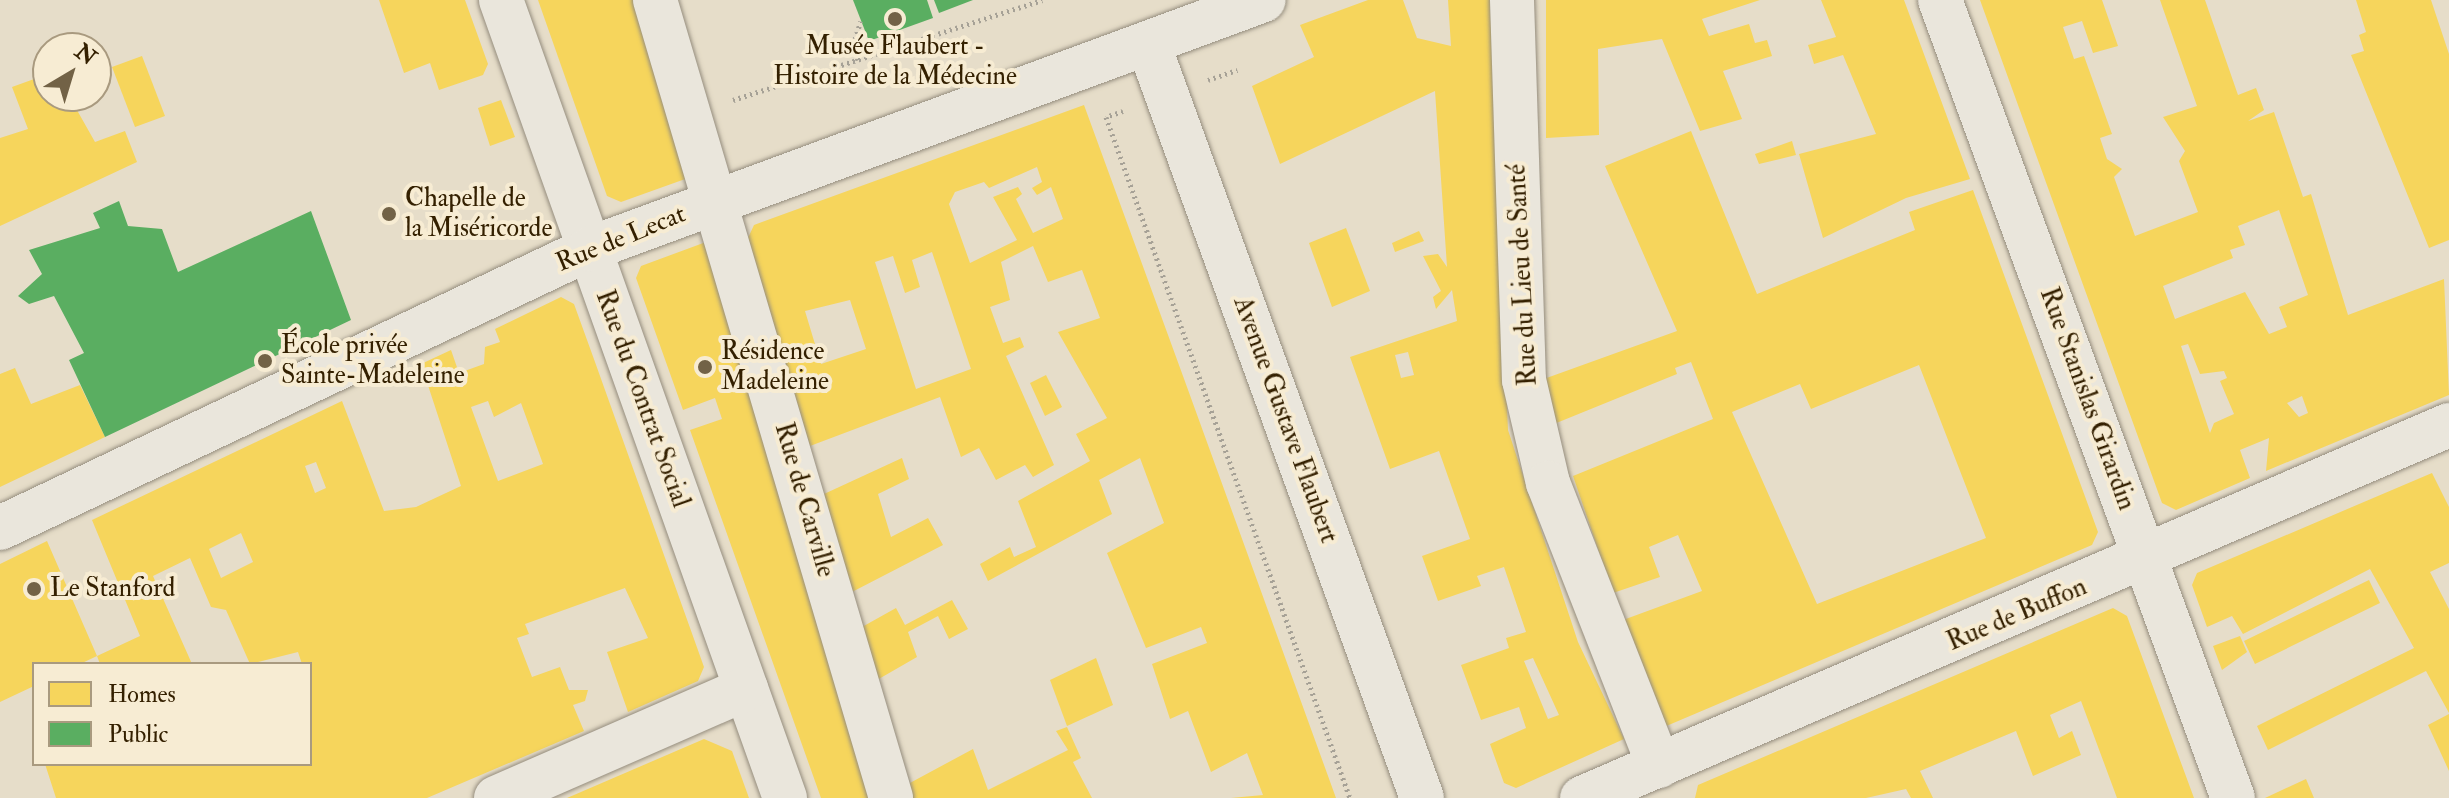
<!DOCTYPE html>
<html>
<head>
<meta charset="utf-8">
<style>
	body { margin:0 }
	#map { position:relative; width:2449px; height:798px; overflow:hidden; background:#e6ddc9; font-family:"IM FELL Double Pica",serif }
	div>[style] { position:absolute }
	.homes>* { inset:0; background:#f6d55c }
	.public>* { inset:0; background:#5aae61 }
	.path>* { height:5px; margin-top:-2.5px; transform-origin:0; background:repeating-linear-gradient(90deg,#a6a196 0 2px,transparent 0 6px) }
	.roads { filter:drop-shadow(0 0 2px #958d7e) drop-shadow(0 0 2px #958d7e) }
	.minor>* { height:44px; margin:-22px; padding:0 22px; transform-origin:22px; border-radius:22px; background:#eae6dc }
	.dots>* { width:22px; height:22px; translate:-50% -50%; box-sizing:border-box; border:4px solid #f7ecd3; border-radius:50% }
	span { translate:-50% -50%; white-space:nowrap; text-align:center; line-height:1.15; -webkit-text-stroke:8px #f7ecd3; paint-order:stroke }
	.poi-label { font-size:26px; color:#342000 }
	.left { translate:0 -50%; text-align:left }
	.street-label { font-size:26px; color:#342000 }
	.legend { position:absolute; left:32px; top:662px; width:280px; height:104px; box-sizing:border-box; background:#f7ecd3; border:2px solid #a99a7f; margin:0; padding:10px 14px; list-style:none; font-size:24px; color:#342000 }
	.legend li { display:flex; align-items:center; gap:16px; height:40px }
	.legend b { width:40px; border:2px solid #a99a7f }
	.north { position:absolute; left:32px; top:32px; width:80px; height:80px; box-sizing:border-box; background:#f7ecd3; border:2px solid #a99a7f; border-radius:50%; rotate:38deg; font-size:22px; font-weight:700; line-height:32px; text-align:center; color:#342000 }
	.north::after { content:''; display:block; margin:auto; width:28px; height:36px; background:#726246; clip-path:polygon(50% 0,100% 100%,50% 72%,0 100%) }
</style>
</head>
<body>
<div id="map">
	<div class="homes">
		<i style="clip-path:polygon(379px 0,465px 0,488px 64px,483px 75px,439px 90px,430px 63px,404px 73px)"></i>
		<i style="clip-path:polygon(538px 0,640px 0,688px 178px,621px 202px,607px 196px)"></i>
		<i style="clip-path:polygon(evenodd,1368px 0,1403px 0,1417px 38px,1451px 46px,1448px 0,1490px 0,1508px 430px,1578px 642px,1624px 739px,1516px 788px,1504px 783px,1490px 744px,1526px 728px,1519px 707px,1481px 720px,1461px 665px,1509px 648px,1506px 638px,1526px 632px,1504px 567px,1477px 576px,1481px 586px,1438px 601px,1422px 556px,1470px 539px,1439px 451px,1390px 469px,1350px 357px,1457px 321px,1452px 290px,1436px 309px,1433px 297px,1441px 291px,1423px 256px,1438px 254px,1447px 267px,1435px 91px,1280px 164px,1252px 86px,1314px 57px,1300px 25px,1368px 0,1408px 352px,1414px 375px,1401px 378px,1395px 355px,1408px 352px,1368px 0,1533px 658px,1559px 715px,1548px 719px,1524px 661px,1533px 658px)"></i>
		<i style="clip-path:polygon(1546px 0,1760px 0,1702px 19px,1709px 36px,1749px 24px,1755px 43px,1767px 40px,1772px 56px,1723px 71px,1742px 119px,1700px 131px,1662px 39px,1598px 49px,1599px 135px,1546px 138px)"></i>
		<i style="clip-path:polygon(1821px 0,1904px 0,1970px 179px,1906px 198px,1823px 238px,1799px 154px,1876px 134px,1843px 55px,1814px 64px,1808px 45px,1836px 37px)"></i>
		<i style="clip-path:polygon(evenodd,1980px 0,2102px 0,2118px 46px,2093px 53px,2082px 21px,2063px 27px,2074px 59px,2084px 56px,2112px 134px,2100px 138px,2107px 159px,2122px 169px,2114px 177px,2135px 236px,2198px 212px,2179px 161px,2185px 151px,2163px 117px,2197px 106px,2160px 0,2205px 0,2238px 95px,2256px 88px,2264px 110px,2248px 121px,2274px 112px,2303px 197px,2311px 194px,2348px 315px,2444px 279px,2449px 395px,2266px 471px,2269px 438px,2240px 450px,2250px 478px,2176px 510px,2162px 503px,1980px 0,2279px 210px,2308px 295px,2279px 307px,2287px 327px,2269px 334px,2245px 292px,2175px 319px,2163px 286px,2233px 258px,2230px 250px,2245px 245px,2238px 226px,2279px 210px,1980px 0,2188px 344px,2200px 374px,2224px 371px,2227px 378px,2220px 381px,2234px 414px,2214px 423px,2210px 433px,2181px 346px,2188px 344px,1980px 0,2302px 396px,2308px 413px,2299px 417px,2287px 403px,2302px 396px)"></i>
		<i style="clip-path:polygon(2356px 0,2431px 0,2449px 54px,2449px 240px,2429px 248px,2351px 55px,2364px 51px,2359px 35px,2366px 32px)"></i>
		<i style="clip-path:polygon(142px 56px,165px 116px,135px 127px,112px 67px)"></i>
		<i style="clip-path:polygon(48px 74px,48px 96px,69px 96px,95px 142px,125px 131px,137px 162px,0 226px,0 138px,28px 129px,12px 87px)"></i>
		<i style="clip-path:polygon(501px 100px,515px 137px,490px 146px,478px 108px)"></i>
		<i style="clip-path:polygon(evenodd,1084px 105px,1183px 376px,1336px 798px,1231px 798px,1263px 795px,1247px 753px,1211px 772px,1188px 711px,1170px 719px,1152px 664px,1207px 643px,1201px 627px,1146px 648px,1107px 553px,1164px 523px,1140px 458px,1099px 480px,1112px 514px,988px 581px,980px 564px,1010px 547px,1014px 557px,1036px 547px,1018px 501px,1090px 461px,1076px 434px,1107px 418px,1058px 332px,1100px 318px,1082px 270px,1048px 282px,1033px 246px,1001px 262px,1010px 300px,990px 307px,1003px 343px,1020px 337px,1024px 347px,1006px 356px,1054px 465px,1033px 477px,1025px 465px,996px 480px,979px 448px,961px 457px,940px 397px,810px 446px,748px 238px,754px 225px,1084px 105px,1037px 167px,1042px 182px,1032px 188px,1037px 195px,1051px 187px,1063px 219px,1033px 233px,1016px 199px,1022px 194px,1018px 187px,993px 197px,1017px 240px,970px 263px,949px 204px,955px 192px,984px 182px,989px 188px,1037px 167px,1084px 105px,932px 252px,971px 369px,916px 389px,875px 262px,893px 256px,905px 293px,920px 287px,912px 260px,932px 252px,1084px 105px,850px 300px,866px 349px,821px 364px,805px 311px,850px 300px)"></i>
		<i style="clip-path:polygon(evenodd,1691px 131px,1757px 294px,1915px 230px,1909px 212px,1973px 190px,2098px 532px,2092px 545px,1664px 727px,1623px 620px,1702px 591px,1678px 535px,1649px 547px,1660px 577px,1613px 593px,1573px 476px,1713px 419px,1691px 362px,1675px 368px,1677px 374px,1549px 426px,1541px 380px,1677px 331px,1605px 166px,1691px 131px,1919px 365px,1986px 538px,1817px 604px,1732px 412px,1800px 384px,1811px 409px,1919px 365px)"></i>
		<i style="clip-path:polygon(1792px 141px,1796px 155px,1759px 164px,1755px 154px)"></i>
		<i style="clip-path:polygon(1346px 228px,1370px 291px,1332px 307px,1309px 243px)"></i>
		<i style="clip-path:polygon(1419px 231px,1424px 241px,1395px 252px,1392px 243px)"></i>
		<i style="clip-path:polygon(706px 242px,869px 798px,821px 798px,690px 430px,722px 419px,715px 398px,683px 410px,636px 278px,641px 266px)"></i>
		<i style="clip-path:polygon(evenodd,561px 297px,574px 304px,595px 362px,704px 667px,698px 681px,628px 712px,607px 652px,648px 638px,625px 588px,525px 624px,529px 634px,517px 638px,532px 677px,560px 667px,569px 690px,588px 690px,585px 701px,573px 705px,584px 731px,427px 798px,56px 798px,45px 764px,310px 764px,310px 664px,302px 664px,298px 652px,250px 664px,226px 610px,211px 607px,190px 558px,153px 576px,192px 664px,100px 664px,97px 656px,140px 636px,92px 520px,342px 401px,384px 511px,416px 507px,461px 486px,421px 364px,451px 350px,459px 373px,484px 364px,485px 347px,500px 342px,495px 329px,561px 297px,488px 401px,494px 417px,521px 403px,543px 464px,498px 481px,471px 407px,488px 401px,561px 297px,316px 462px,326px 488px,315px 493px,305px 466px,316px 462px,561px 297px,241px 533px,253px 562px,221px 578px,209px 549px,241px 533px)"></i>
		<i style="clip-path:polygon(15px 368px,31px 404px,80px 385px,105px 437px,0 487px,0 374px)"></i>
		<i style="clip-path:polygon(1046px 375px,1062px 407px,1045px 416px,1030px 383px)"></i>
		<i style="clip-path:polygon(902px 458px,909px 479px,878px 494px,891px 537px,928px 518px,943px 545px,852px 592px,824px 494px)"></i>
		<i style="clip-path:polygon(2432px 473px,2449px 507px,2449px 563px,2430px 572px,2449px 609px,2449px 713px,2426px 671px,2268px 750px,2257px 726px,2414px 648px,2370px 569px,2243px 634px,2232px 616px,2207px 627px,2192px 585px,2197px 573px)"></i>
		<i style="clip-path:polygon(47px 541px,97px 656px,80px 664px,34px 664px,34px 686px,0 702px,0 564px)"></i>
		<i style="clip-path:polygon(2369px 580px,2380px 603px,2255px 664px,2244px 641px)"></i>
		<i style="clip-path:polygon(952px 600px,968px 629px,949px 639px,938px 616px,908px 632px,917px 657px,877px 680px,862px 627px,896px 608px,905px 625px)"></i>
		<i style="clip-path:polygon(2113px 608px,2127px 616px,2194px 798px,2117px 798px,2081px 701px,2050px 715px,2059px 738px,2072px 731px,2081px 755px,2033px 776px,2016px 731px,1920px 771px,1933px 798px,1911px 798px,1906px 789px,1866px 798px,1695px 798px,1698px 785px)"></i>
		<i style="clip-path:polygon(2240px 636px,2247px 652px,2222px 670px,2213px 646px)"></i>
		<i style="clip-path:polygon(1096px 658px,1113px 705px,1067px 726px,1050px 680px)"></i>
		<i style="clip-path:polygon(2449px 714px,2449px 771px,2428px 725px)"></i>
		<i style="clip-path:polygon(1067px 727px,1081px 758px,1073px 762px,1092px 798px,912px 798px,908px 784px,973px 749px,988px 790px,1068px 750px,1056px 731px)"></i>
		<i style="clip-path:polygon(704px 739px,732px 751px,749px 798px,567px 798px)"></i>
		<i style="clip-path:polygon(2306px 779px,2314px 798px,2265px 798px)"></i>
	</div>
	<div class="public">
		<i style="clip-path:polygon(853px 0,927px 0,933px 18px,869px 41px)"></i>
		<i style="clip-path:polygon(934px 0,973px 0,939px 13px)"></i>
		<i style="clip-path:polygon(119px 201px,128px 226px,162px 229px,178px 272px,311px 211px,351px 320px,105px 437px,69px 360px,84px 353px,54px 296px,29px 304px,18px 296px,42px 274px,29px 250px,100px 228px,93px 213px)"></i>
	</div>
	<div class="path">
		<i style="left:858px;top:60px;width:16px;rotate:-108deg"></i>
		<i style="left:853px;top:45px;width:25px;rotate:-72deg"></i>
		<i style="left:1208px;top:80px;width:31px;rotate:-19deg"></i>
		<i style="left:733px;top:100px;width:325px;rotate:-17.9deg"></i>
		<i style="left:1123px;top:111px;width:18px;rotate:161deg"></i>
		<i style="left:1106px;top:117px;width:723px;rotate:70.29deg"></i>
	</div>
	<div class="roads">
		<div class="minor">
			<i style="left:501px;top:0;width:847px;rotate:70.41deg"></i>
			<i style="left:655px;top:0;width:832px;rotate:73.52deg"></i>
			<i style="left:1512px;top:0;width:380px;rotate:88.2deg"></i>
			<i style="left:1524px;top:380px;width:106px;rotate:76.9deg"></i>
			<i style="left:1548px;top:483px;width:304px;rotate:68.6deg"></i>
			<i style="left:1940px;top:0;width:850px;rotate:69.84deg"></i>
			<i style="left:1148px;top:43px;width:803px;rotate:70.05deg"></i>
			<i style="left:0;top:528px;width:652px;rotate:-25.35deg"></i>
			<i style="left:589px;top:249px;width:719px;rotate:-20.25deg"></i>
			<i style="left:496px;top:798px;width:273px;rotate:-23.6deg"></i>
			<i style="left:1582px;top:798px;width:944px;rotate:-23.28deg"></i>
		</div>
	</div>
	<div class="dots">
		<i style="left:895px;top:19px;background:#726246"></i>
		<i style="left:389px;top:214px;background:#726246"></i>
		<i style="left:265px;top:361px;background:#726246"></i>
		<i style="left:705px;top:367px;background:#726246"></i>
		<i style="left:34px;top:589px;background:#726246"></i>
	</div>
	<div class="poi-label">
		<span style="left:895px;top:62px">Musée Flaubert -<br>Histoire de la Médecine</span>
		<span class="left" style="left:405px;top:214px">Chapelle de<br>la Miséricorde</span>
		<span class="left" style="left:281px;top:361px">École privée<br>Sainte-Madeleine</span>
		<span class="left" style="left:721px;top:367px">Résidence<br>Madeleine</span>
		<span class="left" style="left:50px;top:589px">Le Stanford</span>
	</div>
	<div class="street-label">
		<span style="left:621px;top:239px;rotate:-22deg">Rue de Lecat</span>
		<span style="left:1523px;top:275px;rotate:-93deg">Rue du Lieu de Santé</span>
		<span style="left:642px;top:399px;rotate:70deg">Rue du Contrat Social</span>
		<span style="left:2087px;top:399px;rotate:70deg">Rue Stanislas Girardin</span>
		<span style="left:1285px;top:420px;rotate:70deg">Avenue Gustave Flaubert</span>
		<span style="left:804px;top:500px;rotate:74deg">Rue de Carville</span>
		<span style="left:2017px;top:615px;rotate:-23deg">Rue de Buffon</span>
	</div>
	<ul class="legend">
	<li><b style="height:22px;background:#f6d55c"></b>Homes</li>
	<li><b style="height:22px;background:#5aae61"></b>Public</li>
	</ul>
	<div class="north">N</div>
</div>
</body>
</html>
